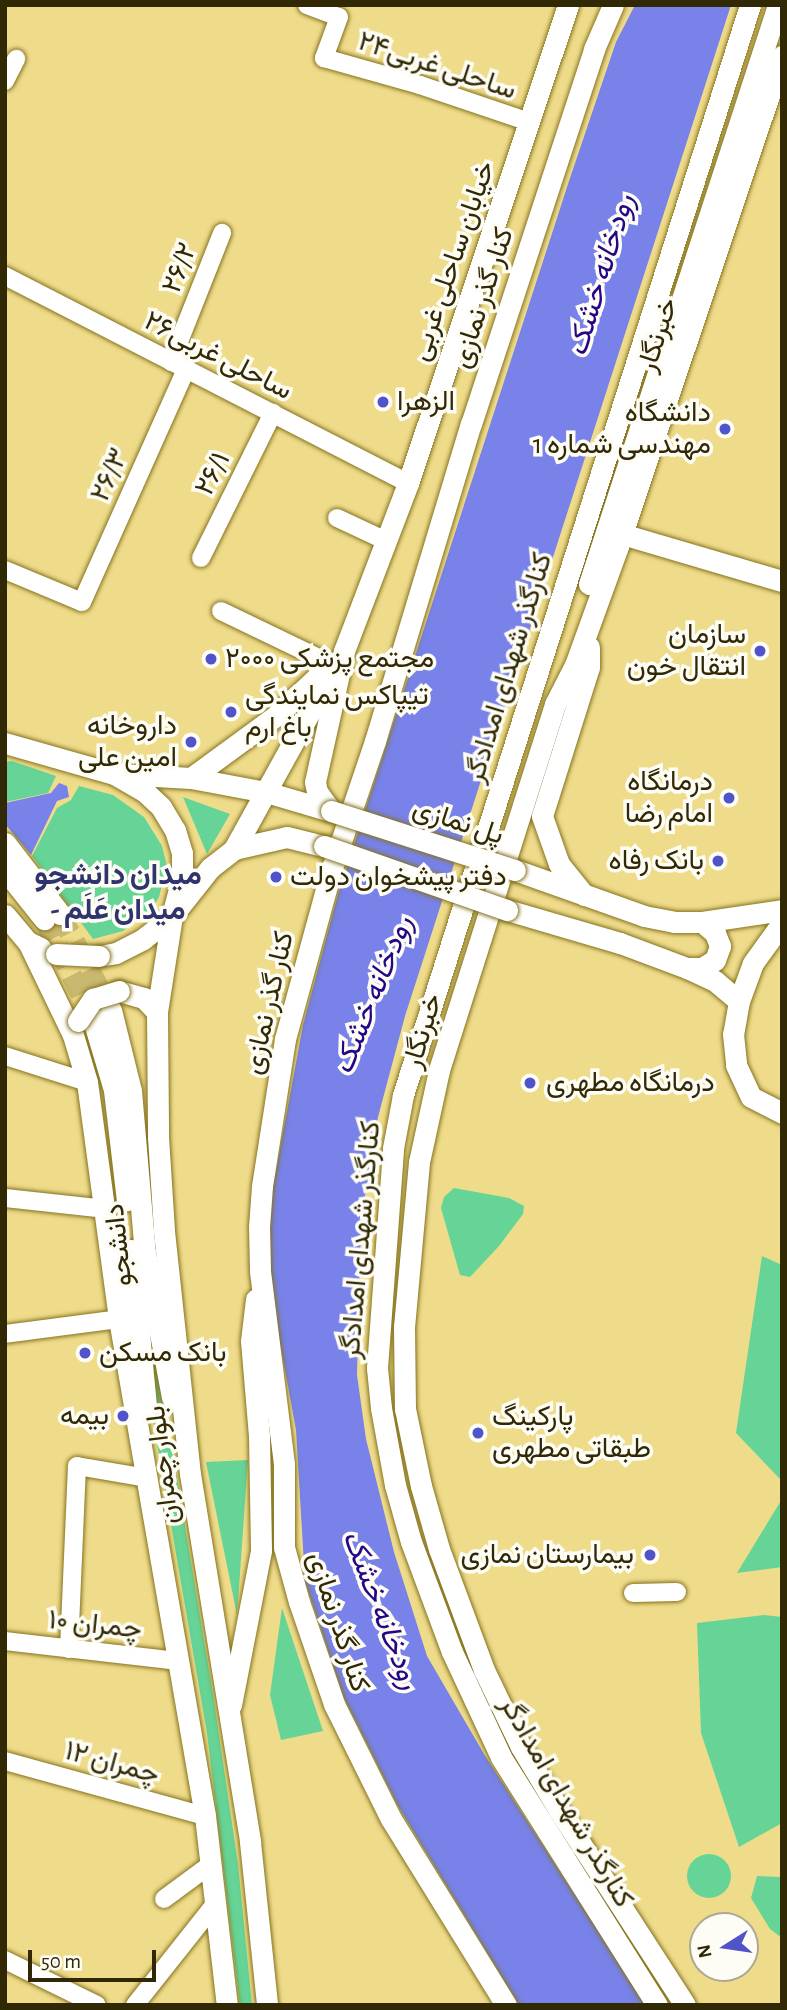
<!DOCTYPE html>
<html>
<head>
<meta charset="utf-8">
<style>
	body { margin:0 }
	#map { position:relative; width:787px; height:2010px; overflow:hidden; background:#efdc8b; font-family:"Alegreya Sans",Vazirmatn,sans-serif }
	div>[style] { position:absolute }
	.green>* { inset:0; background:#65d496 }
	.round { border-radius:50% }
	.water>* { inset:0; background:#7882e8 }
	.major-tunnel>* { height:21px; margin-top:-10.5px; transform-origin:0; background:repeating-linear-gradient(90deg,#c9b870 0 21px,transparent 0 31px) }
	.roads { filter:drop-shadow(0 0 2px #85731e) drop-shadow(0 0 2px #85731e) }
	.minor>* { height:18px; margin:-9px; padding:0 9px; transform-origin:9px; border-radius:9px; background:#fff }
	.major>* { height:21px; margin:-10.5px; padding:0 10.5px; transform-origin:10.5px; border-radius:10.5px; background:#fff }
	.bridges { filter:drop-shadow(0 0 2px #85731e) drop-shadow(0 0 2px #85731e) }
	.major-bridge>* { height:21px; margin:-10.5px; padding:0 10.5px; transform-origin:10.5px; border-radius:10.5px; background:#fff }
	.dots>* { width:19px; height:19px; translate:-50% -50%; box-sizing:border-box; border:4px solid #fefdf5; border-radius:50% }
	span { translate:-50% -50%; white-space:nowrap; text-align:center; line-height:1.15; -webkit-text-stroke:7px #fefdf5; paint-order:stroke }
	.street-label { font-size:28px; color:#312906 }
	.poi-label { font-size:28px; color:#312906 }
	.left { translate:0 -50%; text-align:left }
	.right { translate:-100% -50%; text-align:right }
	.water-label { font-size:30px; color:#240786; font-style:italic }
	.neighbourhood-label { font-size:30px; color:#2f336e; font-weight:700 }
	.frame { position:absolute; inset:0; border:7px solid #312906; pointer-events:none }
	.north { position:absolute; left:689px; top:1912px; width:70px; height:70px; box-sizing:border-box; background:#fefdf5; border:2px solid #aca895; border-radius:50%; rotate:258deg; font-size:19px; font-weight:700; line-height:28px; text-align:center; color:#312906 }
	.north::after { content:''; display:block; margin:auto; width:24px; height:32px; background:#5053ca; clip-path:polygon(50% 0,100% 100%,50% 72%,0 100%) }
	.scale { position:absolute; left:28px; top:1950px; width:128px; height:32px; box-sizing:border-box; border:4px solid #312906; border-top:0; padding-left:9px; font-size:21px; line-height:24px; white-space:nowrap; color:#312906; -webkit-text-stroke:5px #fefdf5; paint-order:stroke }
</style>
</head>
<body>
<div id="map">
	<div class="green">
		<i style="clip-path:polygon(12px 761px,56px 776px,48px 793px,5px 802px,5px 762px)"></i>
		<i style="clip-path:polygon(79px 786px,113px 795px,144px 817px,162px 846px,167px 866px,159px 897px,152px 909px,123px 931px,93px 939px,32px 856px,57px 808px,71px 800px)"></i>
		<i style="clip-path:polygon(183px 797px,230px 814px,207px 854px)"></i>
		<i style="clip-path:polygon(454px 1188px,509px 1198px,524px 1206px,523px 1214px,499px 1246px,470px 1277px,460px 1275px,441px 1208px,444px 1197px)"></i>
		<i style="clip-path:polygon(762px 1256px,782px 1265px,782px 1481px,736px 1433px)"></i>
		<i style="clip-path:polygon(143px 1274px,213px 1694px,238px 1864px,252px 2005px,240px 2005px,207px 1733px,151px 1409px)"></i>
		<i style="clip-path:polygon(248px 1460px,237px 1615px,206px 1462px)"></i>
		<i style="clip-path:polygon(782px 1499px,782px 1567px,737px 1573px)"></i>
		<i style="clip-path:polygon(282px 1608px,323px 1731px,281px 1740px,270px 1695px)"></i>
		<i style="clip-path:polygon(764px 1615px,782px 1617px,782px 1823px,739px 1847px,701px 1733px,697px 1623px)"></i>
		<i class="round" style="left:687px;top:1854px;width:44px;height:44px"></i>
		<i style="clip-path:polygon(757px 1876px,782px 1877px,782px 1938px,770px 1929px,751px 1898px)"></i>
	</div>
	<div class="water">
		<i style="clip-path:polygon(635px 5px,731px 5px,405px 1016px,378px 1117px,361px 1220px,357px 1375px,366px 1439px,394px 1552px,427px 1656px,484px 1754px,646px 2005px,519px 2005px,398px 1806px,344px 1698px,305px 1581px,296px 1430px,275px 1316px,265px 1230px,303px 1025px,338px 894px,569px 181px,616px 42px)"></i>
		<i style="clip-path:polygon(59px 783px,67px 786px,69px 797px,57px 801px,31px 855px,5px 824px,5px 803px,51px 793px)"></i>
	</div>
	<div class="major-tunnel">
		<i style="left:60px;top:914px;width:109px;rotate:62deg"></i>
		<i style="left:44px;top:919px;width:108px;rotate:63.7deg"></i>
	</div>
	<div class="roads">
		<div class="minor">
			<i style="left:307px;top:5px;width:34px;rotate:21deg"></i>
			<i style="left:339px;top:17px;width:44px;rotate:110.1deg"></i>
			<i style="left:324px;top:58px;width:100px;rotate:15.7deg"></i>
			<i style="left:420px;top:85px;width:115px;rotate:18.7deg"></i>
			<i style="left:5px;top:81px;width:25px;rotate:-63deg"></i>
			<i style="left:5px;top:276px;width:453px;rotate:27.2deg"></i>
			<i style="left:171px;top:362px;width:139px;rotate:-68.4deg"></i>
			<i style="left:337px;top:518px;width:54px;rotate:25.1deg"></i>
			<i style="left:201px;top:558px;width:162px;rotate:-63.6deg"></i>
			<i style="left:5px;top:570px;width:83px;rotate:22.6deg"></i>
			<i style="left:82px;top:602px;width:255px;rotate:-65.9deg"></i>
			<i style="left:221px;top:611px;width:122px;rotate:25.7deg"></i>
			<i style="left:5px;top:1056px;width:86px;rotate:17.6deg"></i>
			<i style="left:5px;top:1198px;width:102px;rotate:6.2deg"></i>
			<i style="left:5px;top:1334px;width:115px;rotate:-7.5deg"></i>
			<i style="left:633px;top:1593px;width:44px;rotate:-1.3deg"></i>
			<i style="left:5px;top:1641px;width:175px;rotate:6.6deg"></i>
			<i style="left:69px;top:1649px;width:183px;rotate:-87.5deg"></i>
			<i style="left:77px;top:1466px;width:72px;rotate:9.6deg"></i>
			<i style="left:5px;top:1761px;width:207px;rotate:15.4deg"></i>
			<i style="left:164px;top:1899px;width:57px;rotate:-36.5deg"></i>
			<i style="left:5px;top:1960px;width:102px;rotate:26.1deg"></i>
			<i style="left:135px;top:2005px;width:129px;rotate:-51.6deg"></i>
		</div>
		<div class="major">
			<i style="left:622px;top:534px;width:167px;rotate:16.4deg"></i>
			<i style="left:589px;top:584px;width:609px;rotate:-71.92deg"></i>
			<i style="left:5px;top:743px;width:113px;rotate:15.9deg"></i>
			<i style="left:114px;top:774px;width:34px;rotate:30deg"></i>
			<i style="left:144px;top:791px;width:23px;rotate:43deg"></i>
			<i style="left:161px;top:807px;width:27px;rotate:59deg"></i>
			<i style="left:175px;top:830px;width:24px;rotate:73deg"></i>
			<i style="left:182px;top:853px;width:25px;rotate:90deg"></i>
			<i style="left:182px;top:878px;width:39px;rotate:105deg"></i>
			<i style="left:172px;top:916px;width:97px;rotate:98.9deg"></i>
			<i style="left:157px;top:1012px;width:125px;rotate:89.5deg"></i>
			<i style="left:158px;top:1137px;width:94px;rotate:86.3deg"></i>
			<i style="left:164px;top:1231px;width:244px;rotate:83.9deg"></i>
			<i style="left:190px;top:1474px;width:373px;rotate:80.7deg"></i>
			<i style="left:250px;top:1842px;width:164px;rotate:84deg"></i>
			<i style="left:119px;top:774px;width:72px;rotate:3.2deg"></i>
			<i style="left:191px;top:778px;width:76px;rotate:10.6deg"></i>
			<i style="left:266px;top:792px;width:68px;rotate:16.3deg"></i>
			<i style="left:191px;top:778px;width:107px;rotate:-36.2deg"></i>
			<i style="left:277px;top:715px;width:70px;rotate:-43.3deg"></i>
			<i style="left:331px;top:811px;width:24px;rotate:-126deg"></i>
			<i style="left:317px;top:792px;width:10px;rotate:-101deg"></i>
			<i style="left:315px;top:782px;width:134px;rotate:-77.5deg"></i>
			<i style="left:344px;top:651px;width:180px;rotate:-69.1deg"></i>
			<i style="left:408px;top:483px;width:504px;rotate:-71.49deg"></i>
			<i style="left:5px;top:843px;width:90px;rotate:52.2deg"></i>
			<i style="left:234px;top:849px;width:200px;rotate:-61deg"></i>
			<i style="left:5px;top:870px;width:63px;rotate:51.5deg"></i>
			<i style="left:515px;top:870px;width:137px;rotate:19.6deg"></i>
			<i style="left:644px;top:916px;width:31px;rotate:11deg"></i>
			<i style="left:674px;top:922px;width:28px"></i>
			<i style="left:702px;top:922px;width:81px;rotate:-8.5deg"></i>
			<i style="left:584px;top:895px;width:40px;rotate:-129deg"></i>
			<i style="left:559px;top:864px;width:51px;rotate:-109.5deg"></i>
			<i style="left:542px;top:816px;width:156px;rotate:-72.5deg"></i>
			<i style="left:589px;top:667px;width:20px;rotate:-90deg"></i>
			<i style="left:507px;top:910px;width:118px;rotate:16.3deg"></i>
			<i style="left:620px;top:943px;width:72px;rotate:20.5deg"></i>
			<i style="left:687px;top:968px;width:31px;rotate:25deg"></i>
			<i style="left:715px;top:981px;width:31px;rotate:40deg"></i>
			<i style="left:5px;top:915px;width:35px;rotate:50deg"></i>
			<i style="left:28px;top:942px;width:14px;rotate:25deg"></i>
			<i style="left:782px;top:923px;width:49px;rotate:125.9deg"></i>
			<i style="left:753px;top:963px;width:40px;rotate:110.2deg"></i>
			<i style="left:739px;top:1001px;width:34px;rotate:100deg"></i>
			<i style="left:733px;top:1034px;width:31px;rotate:84deg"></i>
			<i style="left:736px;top:1065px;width:35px;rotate:65deg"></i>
			<i style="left:751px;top:1097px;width:35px;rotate:27deg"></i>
			<i style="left:28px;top:942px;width:103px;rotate:64.2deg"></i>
			<i style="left:73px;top:1035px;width:49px;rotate:73.4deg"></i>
			<i style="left:87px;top:1082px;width:239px;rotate:82.3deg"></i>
			<i style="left:119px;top:1319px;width:504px;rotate:80.18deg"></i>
			<i style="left:205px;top:1816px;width:190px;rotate:83.4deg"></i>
			<i style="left:99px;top:956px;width:17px;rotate:-10deg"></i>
			<i style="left:116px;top:953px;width:30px;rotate:-27deg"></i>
			<i style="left:143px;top:939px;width:37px;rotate:-38deg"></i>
			<i style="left:172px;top:916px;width:61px;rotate:-51.6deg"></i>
			<i style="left:210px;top:868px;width:31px;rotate:-38deg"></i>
			<i style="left:234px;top:849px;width:54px;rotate:-12.8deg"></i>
			<i style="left:287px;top:837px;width:38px;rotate:14deg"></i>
			<i style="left:687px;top:968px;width:15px"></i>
			<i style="left:702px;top:968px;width:15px;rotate:-32deg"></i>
			<i style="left:715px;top:960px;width:15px;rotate:-70deg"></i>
			<i style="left:720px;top:946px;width:14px;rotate:-111deg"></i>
			<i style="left:715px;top:933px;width:17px;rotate:-140deg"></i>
			<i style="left:119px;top:991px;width:26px;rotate:16deg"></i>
			<i style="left:144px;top:998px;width:19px;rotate:47deg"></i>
			<i style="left:111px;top:1010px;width:83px;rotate:76.1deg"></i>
			<i style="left:131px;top:1091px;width:163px;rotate:85.1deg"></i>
			<i style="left:145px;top:1253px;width:147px;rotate:79.4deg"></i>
			<i style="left:92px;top:1016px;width:77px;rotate:73.4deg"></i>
			<i style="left:114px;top:1090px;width:111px;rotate:83.3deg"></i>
			<i style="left:131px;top:1250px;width:157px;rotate:84.5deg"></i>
			<i style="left:231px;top:1705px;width:158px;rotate:-79deg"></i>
			<i style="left:261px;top:1550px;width:114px;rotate:-91deg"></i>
			<i style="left:259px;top:1436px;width:95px;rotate:-94.8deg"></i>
			<i style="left:251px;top:1341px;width:42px;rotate:-83.2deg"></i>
			<i style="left:506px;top:2005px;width:219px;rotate:-121.7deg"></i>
			<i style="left:391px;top:1819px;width:128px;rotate:-116.4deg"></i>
			<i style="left:334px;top:1704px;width:108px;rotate:-108.9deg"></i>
			<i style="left:299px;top:1602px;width:57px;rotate:-105.3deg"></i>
			<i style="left:284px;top:1547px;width:83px;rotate:-90deg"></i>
			<i style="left:284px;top:1464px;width:195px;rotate:-97.1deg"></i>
			<i style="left:260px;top:1270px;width:43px;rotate:-91.3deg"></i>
			<i style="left:259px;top:1227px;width:41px;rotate:-85.8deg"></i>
			<i style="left:262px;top:1186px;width:149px;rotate:-81.1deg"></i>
			<i style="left:285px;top:1039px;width:171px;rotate:-74.7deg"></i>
			<i style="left:330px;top:874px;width:140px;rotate:-71.3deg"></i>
			<i style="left:375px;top:741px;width:331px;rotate:-73.2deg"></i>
			<i style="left:471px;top:424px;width:395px;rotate:-71.8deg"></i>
			<i style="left:594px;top:49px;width:48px;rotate:-66.6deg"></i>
			<i style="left:657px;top:2005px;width:293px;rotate:-122.2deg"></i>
			<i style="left:501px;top:1757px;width:116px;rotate:-115deg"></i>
			<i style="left:452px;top:1652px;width:117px;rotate:-110.4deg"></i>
			<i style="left:411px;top:1542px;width:59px;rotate:-105.7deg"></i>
			<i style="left:395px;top:1485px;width:78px;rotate:-100.3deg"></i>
			<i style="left:381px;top:1408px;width:40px;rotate:-95.7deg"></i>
			<i style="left:377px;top:1368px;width:221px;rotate:-85.8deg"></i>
			<i style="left:393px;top:1148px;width:54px;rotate:-79.3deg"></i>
			<i style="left:403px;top:1095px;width:1144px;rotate:-72.34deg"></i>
			<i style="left:685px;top:2005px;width:232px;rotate:-122.9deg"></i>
			<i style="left:559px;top:1810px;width:74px;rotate:-121.1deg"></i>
			<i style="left:521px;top:1747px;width:85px;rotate:-115.7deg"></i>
			<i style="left:484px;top:1670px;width:129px;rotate:-110.4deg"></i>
			<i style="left:439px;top:1549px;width:66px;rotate:-105.9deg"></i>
			<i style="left:421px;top:1486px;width:79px;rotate:-101.7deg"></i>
			<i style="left:405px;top:1409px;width:82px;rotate:-90.7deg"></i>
			<i style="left:404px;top:1327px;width:166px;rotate:-84.8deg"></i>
			<i style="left:419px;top:1162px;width:94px;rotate:-77.7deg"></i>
			<i style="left:439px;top:1070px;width:384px;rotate:-72.4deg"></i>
			<i style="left:555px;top:704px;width:44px;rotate:-62.9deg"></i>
			<i style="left:575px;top:665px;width:127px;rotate:-70.1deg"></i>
			<i style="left:618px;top:546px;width:517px;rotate:-71.49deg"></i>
		</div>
	</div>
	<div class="bridges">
		<div class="major-bridge">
			<i style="left:331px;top:811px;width:193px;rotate:17.8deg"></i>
			<i style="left:324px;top:846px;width:194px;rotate:19.3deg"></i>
			<i style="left:56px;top:954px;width:43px;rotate:2.7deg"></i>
			<i style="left:78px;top:1021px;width:27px;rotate:-56deg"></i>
			<i style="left:93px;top:999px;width:27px;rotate:-17deg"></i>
		</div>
	</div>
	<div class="dots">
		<i style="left:383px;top:402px;background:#5053ca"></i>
		<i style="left:725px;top:429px;background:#5053ca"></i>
		<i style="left:760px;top:651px;background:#5053ca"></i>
		<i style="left:211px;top:659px;background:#5053ca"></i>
		<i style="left:231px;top:712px;background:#5053ca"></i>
		<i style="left:191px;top:742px;background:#5053ca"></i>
		<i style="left:729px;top:798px;background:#5053ca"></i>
		<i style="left:718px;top:861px;background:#5053ca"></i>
		<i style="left:276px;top:877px;background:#5053ca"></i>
		<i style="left:530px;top:1083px;background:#5053ca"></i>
		<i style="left:85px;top:1353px;background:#5053ca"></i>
		<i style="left:123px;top:1416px;background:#5053ca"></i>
		<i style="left:478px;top:1433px;background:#5053ca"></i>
		<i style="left:650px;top:1555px;background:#5053ca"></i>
	</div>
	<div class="street-label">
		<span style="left:437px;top:66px;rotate:18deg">ساحلی غربی۲۴</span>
		<span style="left:453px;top:261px;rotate:-71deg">خیابان ساحلی غربی</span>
		<span style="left:180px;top:268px;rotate:-69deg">۲۶/۲</span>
		<span style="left:483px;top:298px;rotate:-72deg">کنار گذر نمازی</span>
		<span style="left:658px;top:335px;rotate:-72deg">خبرنگار</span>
		<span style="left:218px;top:356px;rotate:27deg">ساحلی غربی۲۶</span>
		<span style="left:213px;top:474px;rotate:-63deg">۲۶/۱</span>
		<span style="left:110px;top:475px;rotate:-66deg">۲۶/۳</span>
		<span style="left:509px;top:668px;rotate:-73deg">کنارگذر شهدای امدادگر</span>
		<span style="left:458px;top:822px;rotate:18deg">پل نمازی</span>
		<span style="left:269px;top:1003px;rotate:-77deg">کنار گذر نمازی</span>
		<span style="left:423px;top:1031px;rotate:-73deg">خبرنگار</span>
		<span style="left:361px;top:1240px;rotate:-85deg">کنارگذر شهدای امدادگر</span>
		<span style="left:119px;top:1245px;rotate:-96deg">دانشجو</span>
		<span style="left:163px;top:1465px;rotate:-97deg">بلوار چمران</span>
		<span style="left:338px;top:1622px;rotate:72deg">کنار گذر نمازی</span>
		<span style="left:95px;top:1625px;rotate:6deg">۱۰ چمران</span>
		<span style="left:112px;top:1763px;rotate:15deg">۱۲ چمران</span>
		<span style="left:566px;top:1802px;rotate:60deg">کنارگذر شهدای امدادگر</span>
	</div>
	<div class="poi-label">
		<span class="left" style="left:397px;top:402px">الزهرا</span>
		<span class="right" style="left:711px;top:429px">دانشگاه<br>مهندسی شماره 1</span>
		<span class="right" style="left:746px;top:651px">سازمان<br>انتقال خون</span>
		<span class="left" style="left:225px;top:659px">مجتمع پزشکی ۲۰۰۰</span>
		<span class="left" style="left:245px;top:712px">تیپاکس نمایندگی<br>باغ ارم</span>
		<span class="right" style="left:177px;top:742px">داروخانه<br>امین علی</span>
		<span class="right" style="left:713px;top:798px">درمانگاه<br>امام رضا</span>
		<span class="right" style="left:704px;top:861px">بانک رفاه</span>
		<span class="left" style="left:290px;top:877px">دفتر پیشخوان دولت</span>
		<span class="left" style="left:546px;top:1083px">درمانگاه مطهری</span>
		<span class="left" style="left:99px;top:1353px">بانک مسکن</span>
		<span class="right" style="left:109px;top:1416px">بیمه</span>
		<span class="left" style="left:492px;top:1433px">پارکینگ<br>طبقاتی مطهری</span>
		<span class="right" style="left:634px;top:1555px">بیمارستان نمازی</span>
	</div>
	<div class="water-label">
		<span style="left:601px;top:275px;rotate:-73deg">رودخانه خشک</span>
		<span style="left:373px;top:995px;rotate:-68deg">رودخانه خشک</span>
		<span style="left:381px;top:1610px;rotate:69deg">رودخانه خشک</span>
	</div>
	<div class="neighbourhood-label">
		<span style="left:118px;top:892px">میدان دانشجو<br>- میدان عَلَم</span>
	</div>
	<div class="frame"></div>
	<div class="north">N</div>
	<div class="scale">50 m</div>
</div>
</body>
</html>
